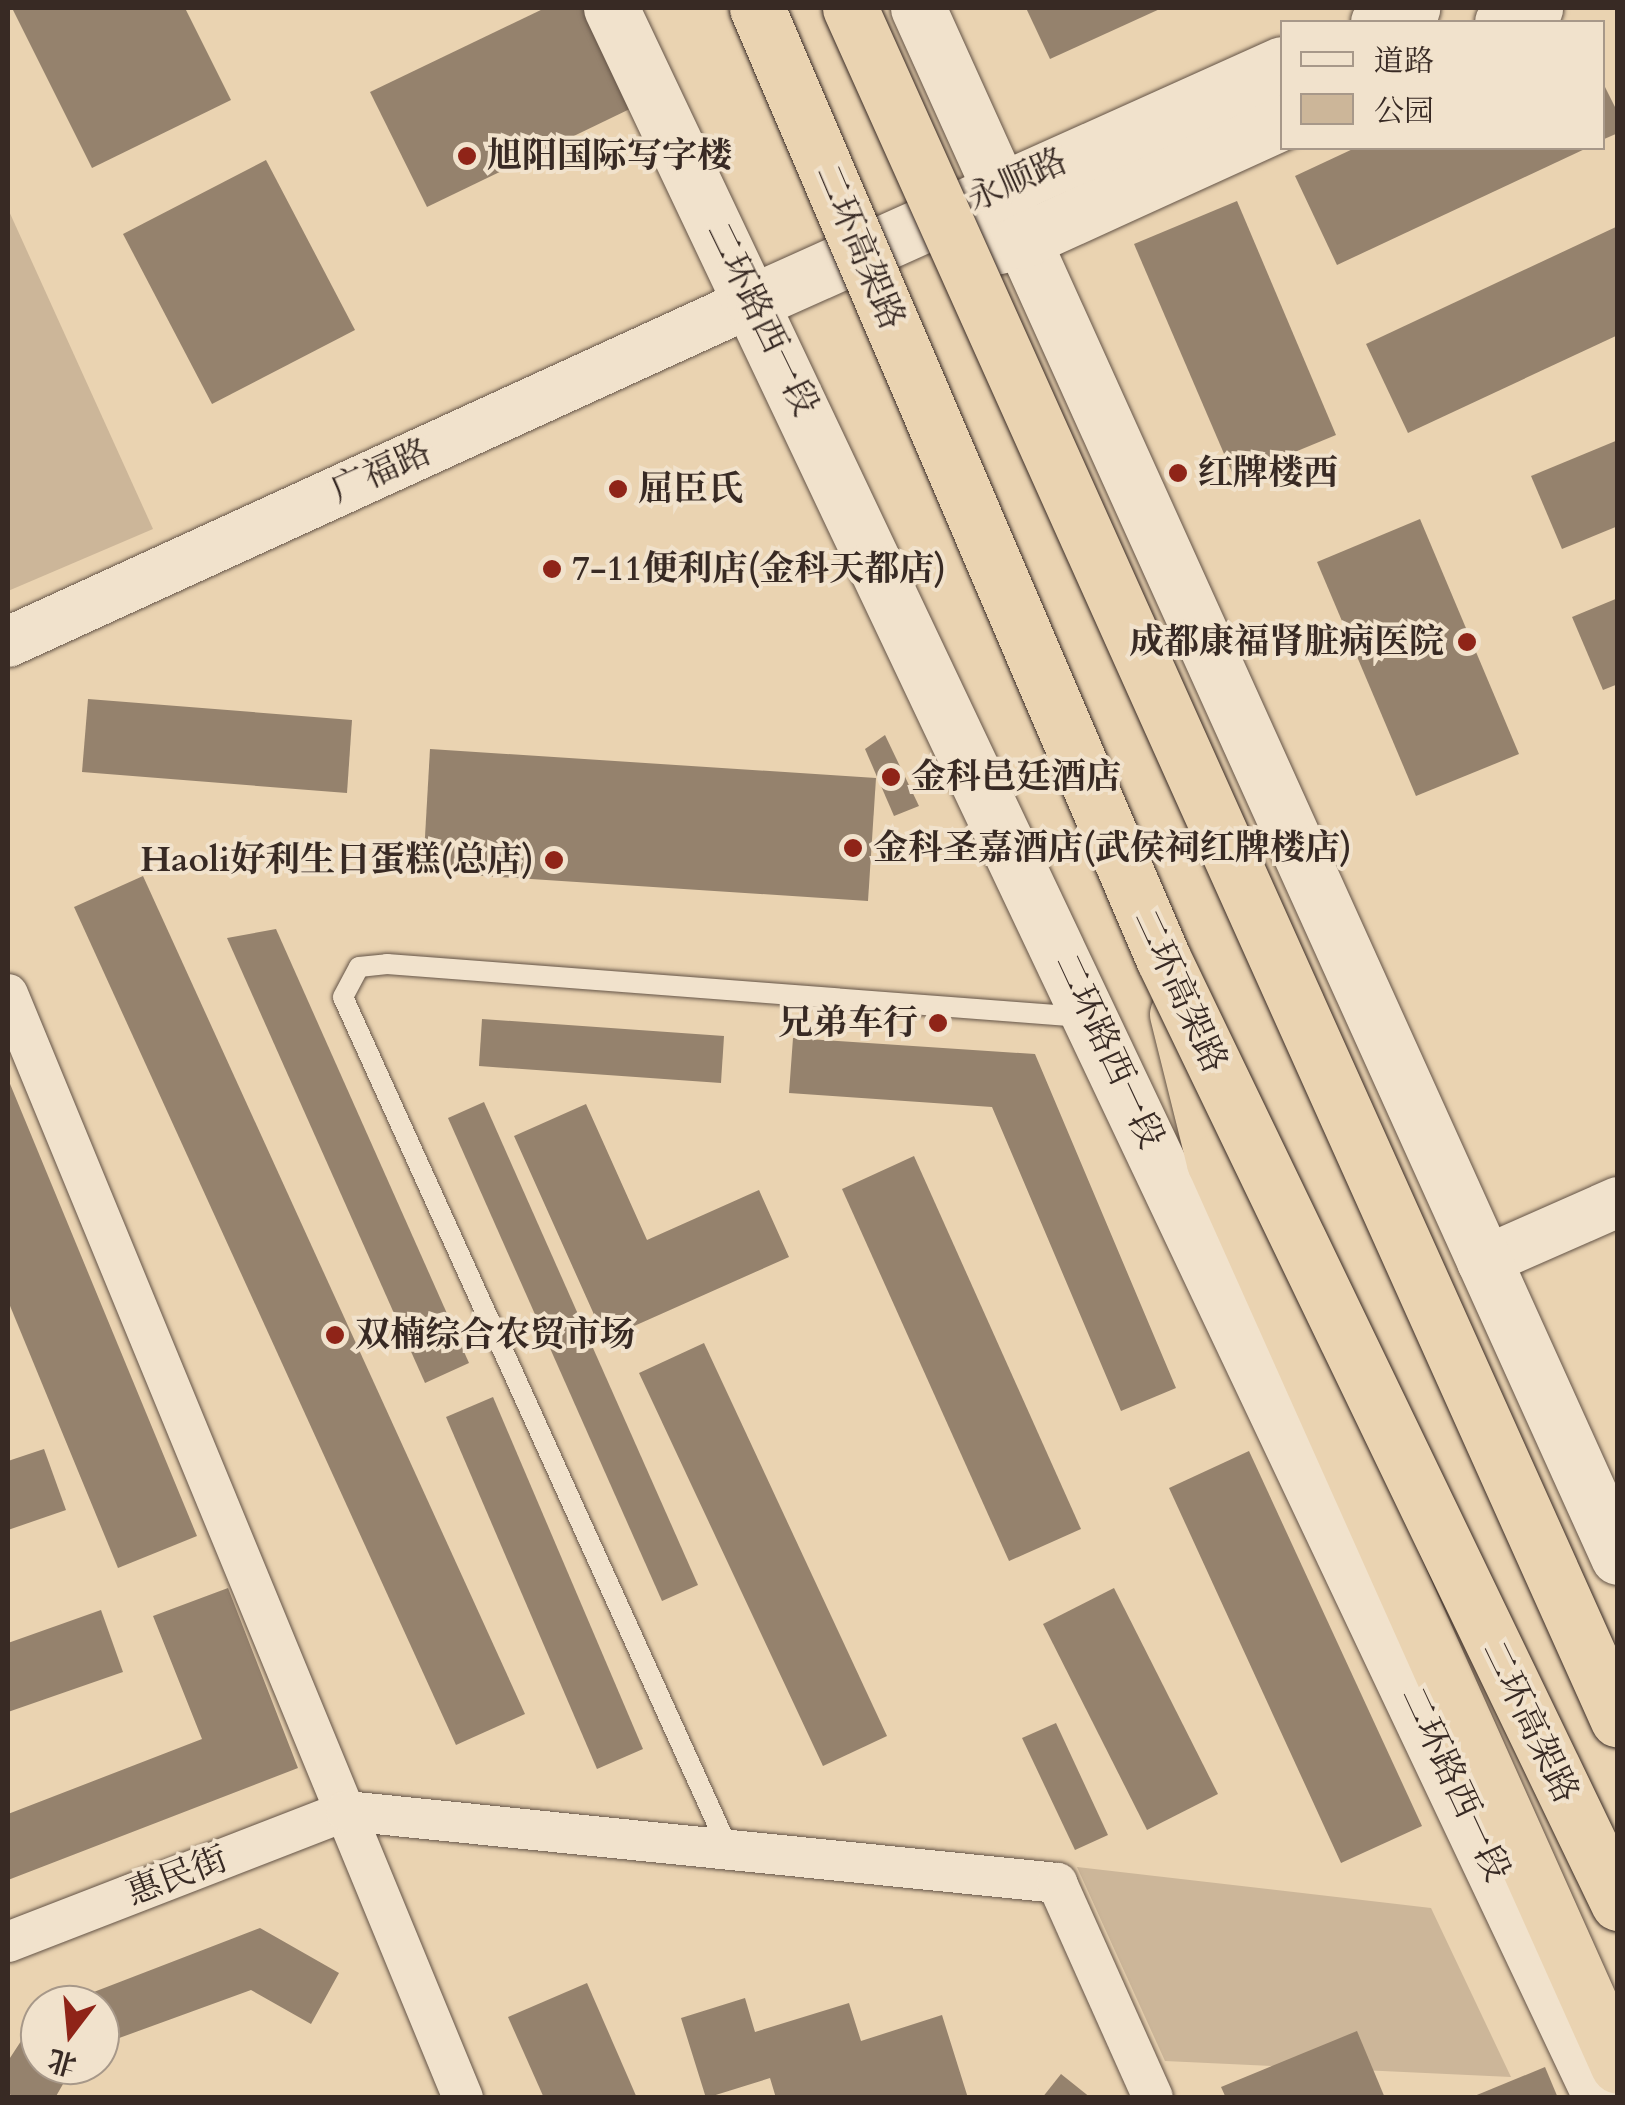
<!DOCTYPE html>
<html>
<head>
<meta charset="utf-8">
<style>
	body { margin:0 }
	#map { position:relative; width:1625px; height:2105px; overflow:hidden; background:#ead3b1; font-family:Cardo,"Noto Serif SC",serif }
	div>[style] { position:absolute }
	.green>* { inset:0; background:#ccb699 }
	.building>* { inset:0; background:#95826d }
	.roads { filter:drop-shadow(0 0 2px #645447) drop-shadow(0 0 2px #645447) }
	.service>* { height:20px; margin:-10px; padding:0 10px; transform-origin:10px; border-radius:10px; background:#f1e2cc }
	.minor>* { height:40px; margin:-20px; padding:0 20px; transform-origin:20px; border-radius:20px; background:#f1e2cc }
	.tertiary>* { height:50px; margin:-25px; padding:0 25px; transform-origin:25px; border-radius:25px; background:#f1e2cc }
	.secondary>* { height:55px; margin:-27.5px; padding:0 27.5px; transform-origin:27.5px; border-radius:27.5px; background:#f1e2cc }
	.trunk>* { height:55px; margin:-27.5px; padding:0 27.5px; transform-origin:27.5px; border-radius:27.5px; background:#ead3b1 }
	.bridges { filter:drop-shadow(0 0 2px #382a24) drop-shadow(0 0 2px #382a24) }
	.trunk-bridge>* { height:55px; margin:-27.5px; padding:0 27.5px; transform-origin:27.5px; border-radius:27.5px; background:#ead3b1 }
	.dots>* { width:28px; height:28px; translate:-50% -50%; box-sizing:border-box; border:5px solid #f1e2cc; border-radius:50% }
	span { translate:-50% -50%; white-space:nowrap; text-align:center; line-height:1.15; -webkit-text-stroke:8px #f1e2cc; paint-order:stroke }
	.poi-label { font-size:35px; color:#382a24; font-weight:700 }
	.left { translate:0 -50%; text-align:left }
	.right { translate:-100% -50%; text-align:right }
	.street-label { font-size:35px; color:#382a24 }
	.frame { position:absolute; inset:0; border:10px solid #382a24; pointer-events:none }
	.legend { position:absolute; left:1280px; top:20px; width:325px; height:130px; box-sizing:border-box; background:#f1e2cc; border:2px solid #a79889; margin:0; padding:12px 18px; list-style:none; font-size:30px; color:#382a24 }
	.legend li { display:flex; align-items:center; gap:20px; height:50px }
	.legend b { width:50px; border:2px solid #a79889 }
	.north { position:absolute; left:20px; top:1985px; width:100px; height:100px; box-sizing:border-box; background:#f1e2cc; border:2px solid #a79889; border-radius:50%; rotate:196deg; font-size:28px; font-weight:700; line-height:40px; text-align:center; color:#382a24 }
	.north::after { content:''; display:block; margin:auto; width:35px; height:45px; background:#8f2418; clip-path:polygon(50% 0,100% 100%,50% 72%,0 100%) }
</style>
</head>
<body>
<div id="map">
	<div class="green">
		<i style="clip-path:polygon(8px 209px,153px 529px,8px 591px)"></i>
		<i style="clip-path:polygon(1077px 1867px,1431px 1908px,1511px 2077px,1165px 2061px)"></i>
	</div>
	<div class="building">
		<i style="clip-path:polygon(12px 8px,185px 8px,231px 100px,92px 168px)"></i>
		<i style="clip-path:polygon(545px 8px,588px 8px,636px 106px,427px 207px,370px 92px)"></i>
		<i style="clip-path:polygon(1026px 8px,1162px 8px,1050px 59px)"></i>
		<i style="clip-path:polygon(1602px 81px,1618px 113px,1618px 133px,1602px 140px)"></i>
		<i style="clip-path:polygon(1355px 148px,1587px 148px,1337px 265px,1295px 176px)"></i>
		<i style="clip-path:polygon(266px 160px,355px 330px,212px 404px,123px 234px)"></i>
		<i style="clip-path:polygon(1237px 201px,1336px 435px,1234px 477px,1134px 244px)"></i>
		<i style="clip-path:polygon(1618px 226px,1618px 335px,1408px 433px,1366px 344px)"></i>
		<i style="clip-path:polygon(1618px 440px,1618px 526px,1562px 549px,1531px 476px)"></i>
		<i style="clip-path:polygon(1420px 519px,1519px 754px,1416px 796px,1317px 562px)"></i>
		<i style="clip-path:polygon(1618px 598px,1618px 684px,1603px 690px,1572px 617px)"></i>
		<i style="clip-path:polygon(88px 699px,352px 720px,347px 793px,82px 772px)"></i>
		<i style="clip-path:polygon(885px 735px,919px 806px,894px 816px,865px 749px)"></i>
		<i style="clip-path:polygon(430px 749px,876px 778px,868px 901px,423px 872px)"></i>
		<i style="clip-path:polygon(143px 876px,525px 1714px,456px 1745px,74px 907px)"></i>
		<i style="clip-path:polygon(276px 929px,469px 1363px,425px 1383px,227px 938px)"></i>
		<i style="clip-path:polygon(482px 1019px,724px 1036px,721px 1083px,479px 1066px)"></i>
		<i style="clip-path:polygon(793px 1038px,1035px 1054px,1176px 1388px,1121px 1411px,992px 1107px,789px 1093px)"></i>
		<i style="clip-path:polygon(8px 1079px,197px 1536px,118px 1568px,8px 1301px)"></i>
		<i style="clip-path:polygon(484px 1102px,698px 1585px,662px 1601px,448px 1118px)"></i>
		<i style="clip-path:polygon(586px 1104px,647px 1240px,759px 1190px,789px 1257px,605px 1339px,514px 1136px)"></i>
		<i style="clip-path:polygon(914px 1156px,1081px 1529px,1009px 1561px,842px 1189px)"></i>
		<i style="clip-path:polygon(704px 1343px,887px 1736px,823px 1766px,639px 1373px)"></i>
		<i style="clip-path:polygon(493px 1397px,643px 1749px,597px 1769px,446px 1417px)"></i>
		<i style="clip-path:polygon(44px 1449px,66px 1510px,8px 1530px,8px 1461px)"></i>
		<i style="clip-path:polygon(1249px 1451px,1422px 1826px,1341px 1863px,1169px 1488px)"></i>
		<i style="clip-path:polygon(228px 1588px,298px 1768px,8px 1880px,8px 1814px,202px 1739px,153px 1616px)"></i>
		<i style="clip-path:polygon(1114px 1588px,1218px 1794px,1147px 1830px,1043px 1624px)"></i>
		<i style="clip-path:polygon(101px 1610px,123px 1672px,8px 1712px,8px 1643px)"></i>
		<i style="clip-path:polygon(1056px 1723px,1108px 1835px,1075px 1850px,1022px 1738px)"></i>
		<i style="clip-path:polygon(260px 1928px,339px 1973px,311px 2024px,251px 1990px,100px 2045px,100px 2005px,60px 2005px)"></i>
		<i style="clip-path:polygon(587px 1983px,637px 2098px,544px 2098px,508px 2017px)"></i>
		<i style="clip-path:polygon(745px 1998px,755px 2032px,849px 2003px,861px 2041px,942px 2015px,968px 2098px,776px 2098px,770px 2078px,706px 2098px,681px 2018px)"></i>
		<i style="clip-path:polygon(40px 2012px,40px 2065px,74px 2065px,55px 2098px,15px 2098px,8px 2093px,8px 2061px)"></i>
		<i style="clip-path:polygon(1357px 2031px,1385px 2098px,1226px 2098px,1221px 2087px)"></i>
		<i style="clip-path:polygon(1545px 2067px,1558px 2098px,1472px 2098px,1472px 2097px)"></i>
		<i style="clip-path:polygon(1061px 2074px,1091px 2098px,1042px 2098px)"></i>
	</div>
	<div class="roads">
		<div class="service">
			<i style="left:729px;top:1850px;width:936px;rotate:-114.35deg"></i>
			<i style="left:343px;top:997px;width:34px;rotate:-62deg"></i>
			<i style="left:359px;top:967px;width:28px;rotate:-6deg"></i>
			<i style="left:387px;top:964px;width:697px;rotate:4.36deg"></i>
		</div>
		<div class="minor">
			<i style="left:8px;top:994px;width:1194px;rotate:67.6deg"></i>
			<i style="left:8px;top:1942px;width:362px;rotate:-21.2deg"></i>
			<i style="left:346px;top:1811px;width:715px;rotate:5.78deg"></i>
			<i style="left:1057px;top:1883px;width:235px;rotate:65.9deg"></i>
		</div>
		<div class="tertiary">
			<i style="left:8px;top:642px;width:820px;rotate:-24.57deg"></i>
			<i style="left:1482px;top:1262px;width:149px;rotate:-23.8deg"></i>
		</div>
		<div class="secondary">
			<i style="left:611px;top:8px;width:2313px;rotate:64.65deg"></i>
			<i style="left:918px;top:8px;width:1700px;rotate:65.68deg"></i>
			<i style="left:1378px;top:22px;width:37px;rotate:-22deg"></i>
			<i style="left:1502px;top:22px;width:36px;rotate:-23deg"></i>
			<i style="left:986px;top:249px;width:36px;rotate:-13deg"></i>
			<i style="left:1021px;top:241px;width:287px;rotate:-24.5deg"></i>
			<i style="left:754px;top:301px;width:579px;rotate:-24.17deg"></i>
		</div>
		<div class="trunk">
			<i style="left:1177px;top:1014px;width:153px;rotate:76deg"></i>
			<i style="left:1214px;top:1162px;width:990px;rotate:65.92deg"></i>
		</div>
	</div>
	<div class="bridges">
		<div class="trunk-bridge">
			<i style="left:757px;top:8px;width:1033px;rotate:66.86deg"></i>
			<i style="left:1163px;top:958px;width:1049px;rotate:64.29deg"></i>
			<i style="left:850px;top:8px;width:1876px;rotate:65.84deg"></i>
		</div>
	</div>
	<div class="dots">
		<i style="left:467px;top:156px;background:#8f2418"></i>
		<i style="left:1178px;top:473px;background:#8f2418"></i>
		<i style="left:618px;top:489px;background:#8f2418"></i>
		<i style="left:552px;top:569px;background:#8f2418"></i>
		<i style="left:1467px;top:642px;background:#8f2418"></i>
		<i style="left:891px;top:777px;background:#8f2418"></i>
		<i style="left:853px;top:848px;background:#8f2418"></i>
		<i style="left:554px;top:860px;background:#8f2418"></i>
		<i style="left:938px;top:1023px;background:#8f2418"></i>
		<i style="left:335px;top:1335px;background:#8f2418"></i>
	</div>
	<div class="poi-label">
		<span class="left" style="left:487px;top:156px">旭阳国际写字楼</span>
		<span class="left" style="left:1198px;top:473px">红牌楼西</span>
		<span class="left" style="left:638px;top:489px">屈臣氏</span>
		<span class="left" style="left:572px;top:569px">7-11便利店(金科天都店)</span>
		<span class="right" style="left:1444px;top:642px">成都康福肾脏病医院</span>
		<span class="left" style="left:911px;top:777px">金科邑廷酒店</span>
		<span class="left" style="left:873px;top:848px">金科圣嘉酒店(武侯祠红牌楼店)</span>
		<span class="right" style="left:534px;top:860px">Haoli好利生日蛋糕(总店)</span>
		<span class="right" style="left:918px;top:1023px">兄弟车行</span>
		<span class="left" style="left:355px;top:1335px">双楠综合农贸市场</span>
	</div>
	<div class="street-label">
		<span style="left:1017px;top:180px;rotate:-24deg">永顺路</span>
		<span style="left:860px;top:247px;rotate:67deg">二环高架路</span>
		<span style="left:762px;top:319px;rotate:64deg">二环路西一段</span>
		<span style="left:381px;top:471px;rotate:-24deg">广福路</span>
		<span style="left:1180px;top:991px;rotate:65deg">二环高架路</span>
		<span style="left:1109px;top:1051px;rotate:65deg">二环路西一段</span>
		<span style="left:1530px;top:1722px;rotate:64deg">二环高架路</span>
		<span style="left:1455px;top:1784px;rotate:65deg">二环路西一段</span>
		<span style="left:177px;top:1876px;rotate:-21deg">惠民街</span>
	</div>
	<div class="frame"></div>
	<ul class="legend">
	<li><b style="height:12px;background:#f1e2cc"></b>道路</li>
	<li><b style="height:28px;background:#ccb699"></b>公园</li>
	</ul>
	<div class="north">北</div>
</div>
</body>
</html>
